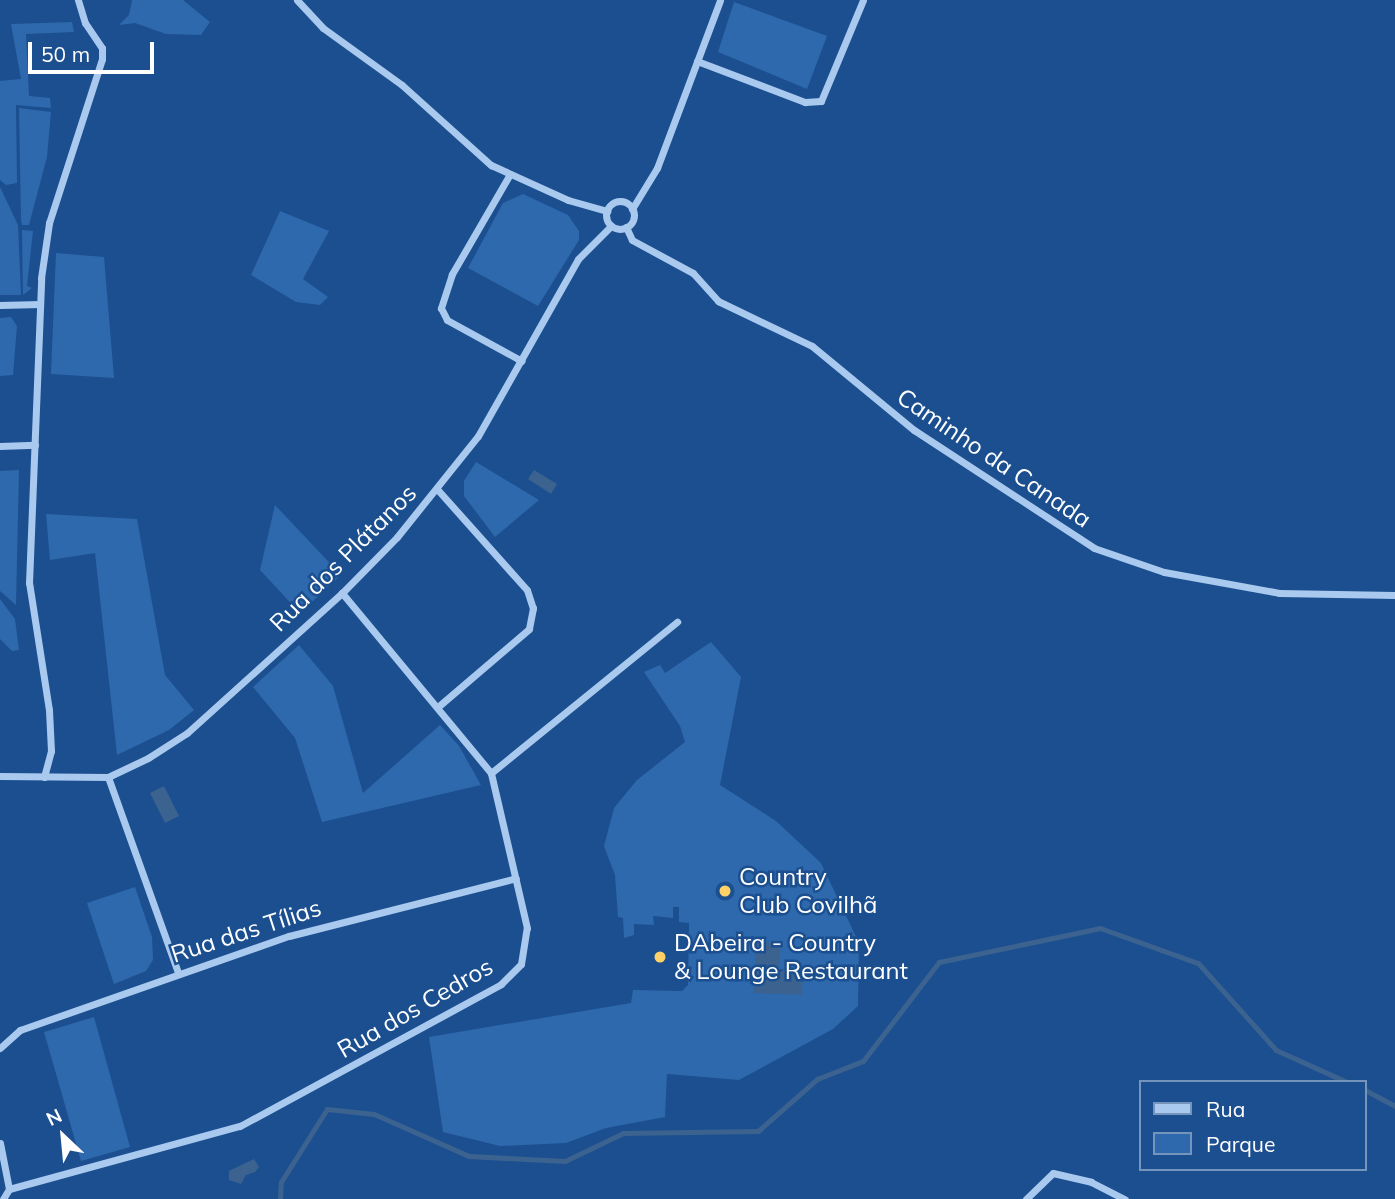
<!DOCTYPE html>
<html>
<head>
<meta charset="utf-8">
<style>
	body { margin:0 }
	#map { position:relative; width:1395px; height:1199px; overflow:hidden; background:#1b4f8f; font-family:Mulish,sans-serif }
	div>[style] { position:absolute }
	.green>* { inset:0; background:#2e69ad }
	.water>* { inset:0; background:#3c6290 }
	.stream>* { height:5px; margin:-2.5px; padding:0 2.5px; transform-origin:2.5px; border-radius:2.5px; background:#3c6290 }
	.minor>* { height:7px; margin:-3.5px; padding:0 3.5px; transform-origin:3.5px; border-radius:3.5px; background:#a9c9ee }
	.minor>.ring { margin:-3.5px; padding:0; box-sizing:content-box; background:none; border:7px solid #a9c9ee; border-radius:50% }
	.dots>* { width:19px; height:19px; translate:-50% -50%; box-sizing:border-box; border:4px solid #1b4f8f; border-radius:50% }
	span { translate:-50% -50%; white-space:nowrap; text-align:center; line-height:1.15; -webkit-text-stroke:5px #1b4f8f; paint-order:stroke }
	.street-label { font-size:24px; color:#fff }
	.poi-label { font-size:24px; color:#fff }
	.left { translate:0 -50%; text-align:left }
	.legend { position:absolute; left:1139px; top:1080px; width:228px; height:91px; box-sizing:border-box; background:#1b4f8f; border:2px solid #7695bc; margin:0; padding:9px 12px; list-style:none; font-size:21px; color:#fff }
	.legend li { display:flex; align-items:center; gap:14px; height:35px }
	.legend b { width:35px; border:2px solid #7695bc }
	.north { position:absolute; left:28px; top:1101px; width:70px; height:70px; -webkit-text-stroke:5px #1b4f8f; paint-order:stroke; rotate:334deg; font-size:19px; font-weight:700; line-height:28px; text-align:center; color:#fff }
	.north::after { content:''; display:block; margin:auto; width:24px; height:32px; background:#fff; clip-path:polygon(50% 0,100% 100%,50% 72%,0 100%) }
	.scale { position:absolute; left:28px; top:42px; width:126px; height:32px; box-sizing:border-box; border:4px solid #fff; border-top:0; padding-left:9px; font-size:21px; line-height:24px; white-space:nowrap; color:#fff; -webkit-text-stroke:5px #1b4f8f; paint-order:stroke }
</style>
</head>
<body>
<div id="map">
	<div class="green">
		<i style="clip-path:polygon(132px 0,183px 0,210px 22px,201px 35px,166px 34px,135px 23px,119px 25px,129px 15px)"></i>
		<i style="clip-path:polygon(734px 2px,827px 36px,807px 89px,718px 52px)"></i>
		<i style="clip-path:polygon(72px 22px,74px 32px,26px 34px,29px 96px,50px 98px,51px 108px,16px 105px,17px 183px,6px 185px,0 180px,0 81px,21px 79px,11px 24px)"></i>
		<i style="clip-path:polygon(19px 108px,51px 112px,47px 157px,29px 225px,22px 225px,21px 220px)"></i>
		<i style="clip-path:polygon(0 187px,18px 225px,21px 295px,0 295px)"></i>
		<i style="clip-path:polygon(523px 194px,568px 215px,579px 231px,579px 240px,538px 306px,468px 268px,503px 203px)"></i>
		<i style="clip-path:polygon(280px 211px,329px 231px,303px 279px,328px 297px,320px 305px,296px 302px,251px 275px)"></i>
		<i style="clip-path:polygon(22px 230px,33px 231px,27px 286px,32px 288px,23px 295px)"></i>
		<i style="clip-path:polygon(56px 253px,104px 257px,114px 378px,51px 374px)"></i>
		<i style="clip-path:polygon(11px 317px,17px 326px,13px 375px,0 376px,0 318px)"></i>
		<i style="clip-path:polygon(476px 462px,539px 500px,495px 537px,464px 496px,464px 481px)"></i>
		<i style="clip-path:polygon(19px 470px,16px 605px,0 591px,0 471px)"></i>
		<i style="clip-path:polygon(275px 505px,341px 575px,300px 613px,260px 570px)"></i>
		<i style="clip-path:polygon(46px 514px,137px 519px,165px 675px,194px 710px,169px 730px,117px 755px,95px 553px,50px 560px)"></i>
		<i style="clip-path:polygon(0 599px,15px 619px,19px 650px,12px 651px,0 639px)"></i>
		<i style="clip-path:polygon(711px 642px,741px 677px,720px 785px,776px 821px,821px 863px,859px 943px,858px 1006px,833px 1029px,739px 1080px,667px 1074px,665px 1117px,606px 1128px,566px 1143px,500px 1146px,443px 1132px,429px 1037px,631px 1003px,633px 990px,682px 991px,688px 985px,689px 923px,679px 922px,679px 907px,673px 907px,673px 918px,653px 916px,654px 925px,634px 924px,634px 935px,624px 938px,623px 918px,618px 917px,615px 875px,604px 846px,614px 808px,637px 780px,685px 742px,680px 726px,644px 672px,660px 665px,665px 673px)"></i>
		<i style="clip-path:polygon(299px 645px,333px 686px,363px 793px,440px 725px,459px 746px,481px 785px,322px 822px,295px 738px,253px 687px)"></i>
		<i style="clip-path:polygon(135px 887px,152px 937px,153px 960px,146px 971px,114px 984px,87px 903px)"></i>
		<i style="clip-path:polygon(94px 1017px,130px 1147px,81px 1161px,44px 1032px)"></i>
	</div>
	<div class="water">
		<i style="clip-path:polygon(534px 470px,557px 484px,551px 494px,528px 479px)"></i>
		<i style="clip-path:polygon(164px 786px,179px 816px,165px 823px,150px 793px)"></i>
		<i style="clip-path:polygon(756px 941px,781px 943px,779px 969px,803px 971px,802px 995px,754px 993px)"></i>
		<i style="clip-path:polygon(254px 1159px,259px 1167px,255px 1172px,246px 1175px,241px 1184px,229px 1180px,229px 1171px)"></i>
	</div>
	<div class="stream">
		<i style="left:1365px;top:1090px;width:34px;rotate:28deg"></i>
		<i style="left:280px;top:1199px;width:17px;rotate:-87deg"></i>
		<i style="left:281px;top:1182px;width:86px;rotate:-57.8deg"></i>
		<i style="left:327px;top:1109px;width:47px;rotate:6.1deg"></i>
		<i style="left:374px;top:1114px;width:104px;rotate:23.9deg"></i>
		<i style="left:469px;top:1156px;width:96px;rotate:3deg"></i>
		<i style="left:565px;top:1161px;width:64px;rotate:-25.8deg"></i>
		<i style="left:623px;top:1133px;width:135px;rotate:-0.8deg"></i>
		<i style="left:758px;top:1131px;width:79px;rotate:-41.4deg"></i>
		<i style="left:817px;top:1079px;width:49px;rotate:-21.4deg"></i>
		<i style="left:863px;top:1061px;width:125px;rotate:-52.5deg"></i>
		<i style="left:939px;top:962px;width:165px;rotate:-11.9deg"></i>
		<i style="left:1100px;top:928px;width:104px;rotate:19.7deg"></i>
		<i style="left:1198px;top:963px;width:117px;rotate:48.1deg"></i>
		<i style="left:1276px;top:1050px;width:78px;rotate:24.3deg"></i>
	</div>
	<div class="minor">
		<i style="left:297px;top:0;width:38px;rotate:47deg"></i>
		<i style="left:323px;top:28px;width:97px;rotate:35.8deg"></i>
		<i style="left:402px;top:85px;width:120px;rotate:42deg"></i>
		<i style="left:491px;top:165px;width:85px;rotate:24.4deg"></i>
		<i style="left:568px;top:200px;width:41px;rotate:15.8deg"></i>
		<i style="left:697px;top:61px;width:116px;rotate:20.8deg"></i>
		<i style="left:805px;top:102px;width:16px;rotate:-4deg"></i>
		<i style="left:821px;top:101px;width:109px;rotate:-67.4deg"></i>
		<i style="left:510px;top:174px;width:116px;rotate:120.1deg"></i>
		<i style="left:452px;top:274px;width:36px;rotate:108deg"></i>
		<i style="left:441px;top:308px;width:13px;rotate:63deg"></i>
		<i style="left:447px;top:320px;width:85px;rotate:28.7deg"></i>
		<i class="ring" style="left:606px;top:201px;width:21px;height:21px"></i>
		<i style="left:632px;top:209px;width:48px;rotate:-58.6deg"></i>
		<i style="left:657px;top:168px;width:179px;rotate:-69.4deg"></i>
		<i style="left:626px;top:227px;width:14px;rotate:65deg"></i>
		<i style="left:632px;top:240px;width:69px;rotate:28.4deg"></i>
		<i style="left:693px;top:273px;width:38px;rotate:48deg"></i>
		<i style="left:718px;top:301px;width:104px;rotate:25.6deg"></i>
		<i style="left:812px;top:346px;width:132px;rotate:39.5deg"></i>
		<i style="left:914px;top:430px;width:215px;rotate:33.2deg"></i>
		<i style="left:1094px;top:548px;width:74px;rotate:18.9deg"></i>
		<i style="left:1164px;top:572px;width:117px;rotate:10.3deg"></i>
		<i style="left:1279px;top:593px;width:116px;rotate:1deg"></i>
		<i style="left:0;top:305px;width:40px;rotate:-1.4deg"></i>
		<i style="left:0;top:446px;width:35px;rotate:-2deg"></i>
		<i style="left:437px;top:489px;width:135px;rotate:48.3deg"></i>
		<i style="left:527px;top:590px;width:19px;rotate:72deg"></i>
		<i style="left:533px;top:608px;width:21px;rotate:101deg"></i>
		<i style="left:529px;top:629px;width:117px;rotate:139.5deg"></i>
		<i style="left:491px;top:773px;width:240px;rotate:-39.1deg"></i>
		<i style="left:0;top:776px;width:108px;rotate:0.5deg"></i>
		<i style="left:108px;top:777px;width:44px;rotate:-25.4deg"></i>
		<i style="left:148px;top:758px;width:46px;rotate:-32.7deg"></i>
		<i style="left:187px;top:733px;width:209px;rotate:-42.1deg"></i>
		<i style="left:342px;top:593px;width:78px;rotate:-45.5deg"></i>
		<i style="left:397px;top:537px;width:129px;rotate:-51.3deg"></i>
		<i style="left:478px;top:436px;width:203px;rotate:-60.5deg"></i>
		<i style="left:578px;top:259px;width:47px;rotate:-45deg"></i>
		<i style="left:44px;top:777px;width:27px;rotate:-75deg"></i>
		<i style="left:51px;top:751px;width:41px;rotate:-92.8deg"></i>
		<i style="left:49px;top:710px;width:129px;rotate:-98.9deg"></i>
		<i style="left:29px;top:583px;width:305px;rotate:-87.7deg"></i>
		<i style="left:41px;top:278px;width:56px;rotate:-81.7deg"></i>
		<i style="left:49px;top:223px;width:172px;rotate:-72.1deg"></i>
		<i style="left:102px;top:59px;width:11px;rotate:-90deg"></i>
		<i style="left:102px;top:48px;width:30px;rotate:-124deg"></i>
		<i style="left:85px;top:23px;width:24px;rotate:-107deg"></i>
		<i style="left:108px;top:777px;width:208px;rotate:70.3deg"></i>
		<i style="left:0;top:1048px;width:27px;rotate:-42deg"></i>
		<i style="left:20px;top:1030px;width:285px;rotate:-19.3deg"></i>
		<i style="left:289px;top:936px;width:234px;rotate:-14.3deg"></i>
		<i style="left:0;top:1143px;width:47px;rotate:78.9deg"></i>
		<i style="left:3px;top:1199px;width:12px;rotate:-59deg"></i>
		<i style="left:9px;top:1189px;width:239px;rotate:-15.3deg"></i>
		<i style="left:240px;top:1126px;width:297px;rotate:-28.5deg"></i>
		<i style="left:501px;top:984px;width:28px;rotate:-45deg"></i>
		<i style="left:521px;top:964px;width:36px;rotate:-81deg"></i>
		<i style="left:527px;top:928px;width:159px;rotate:-103.1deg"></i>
		<i style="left:491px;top:773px;width:234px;rotate:-129.6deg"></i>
		<i style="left:1026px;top:1199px;width:37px;rotate:-44deg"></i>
		<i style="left:1053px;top:1173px;width:39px;rotate:13deg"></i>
		<i style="left:1091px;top:1182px;width:38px;rotate:27deg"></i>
	</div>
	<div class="dots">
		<i style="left:725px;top:891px;background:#ffd166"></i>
		<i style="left:660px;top:957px;background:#ffd166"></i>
	</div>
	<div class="street-label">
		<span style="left:994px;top:458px;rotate:34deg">Caminho da Canada</span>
		<span style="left:343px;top:558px;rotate:-45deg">Rua dos Plátanos</span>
		<span style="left:246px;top:931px;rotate:-18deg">Rua das Tílias</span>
		<span style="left:415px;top:1008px;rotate:-30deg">Rua dos Cedros</span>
	</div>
	<div class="poi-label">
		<span class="left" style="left:739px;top:891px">Country<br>Club Covilhã</span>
		<span class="left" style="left:674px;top:957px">DAbeira - Country<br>&amp; Lounge Restaurant</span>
	</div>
	<ul class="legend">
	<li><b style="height:9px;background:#a9c9ee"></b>Rua</li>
	<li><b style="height:19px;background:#2e69ad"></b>Parque</li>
	</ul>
	<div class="north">N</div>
	<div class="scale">50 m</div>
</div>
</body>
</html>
